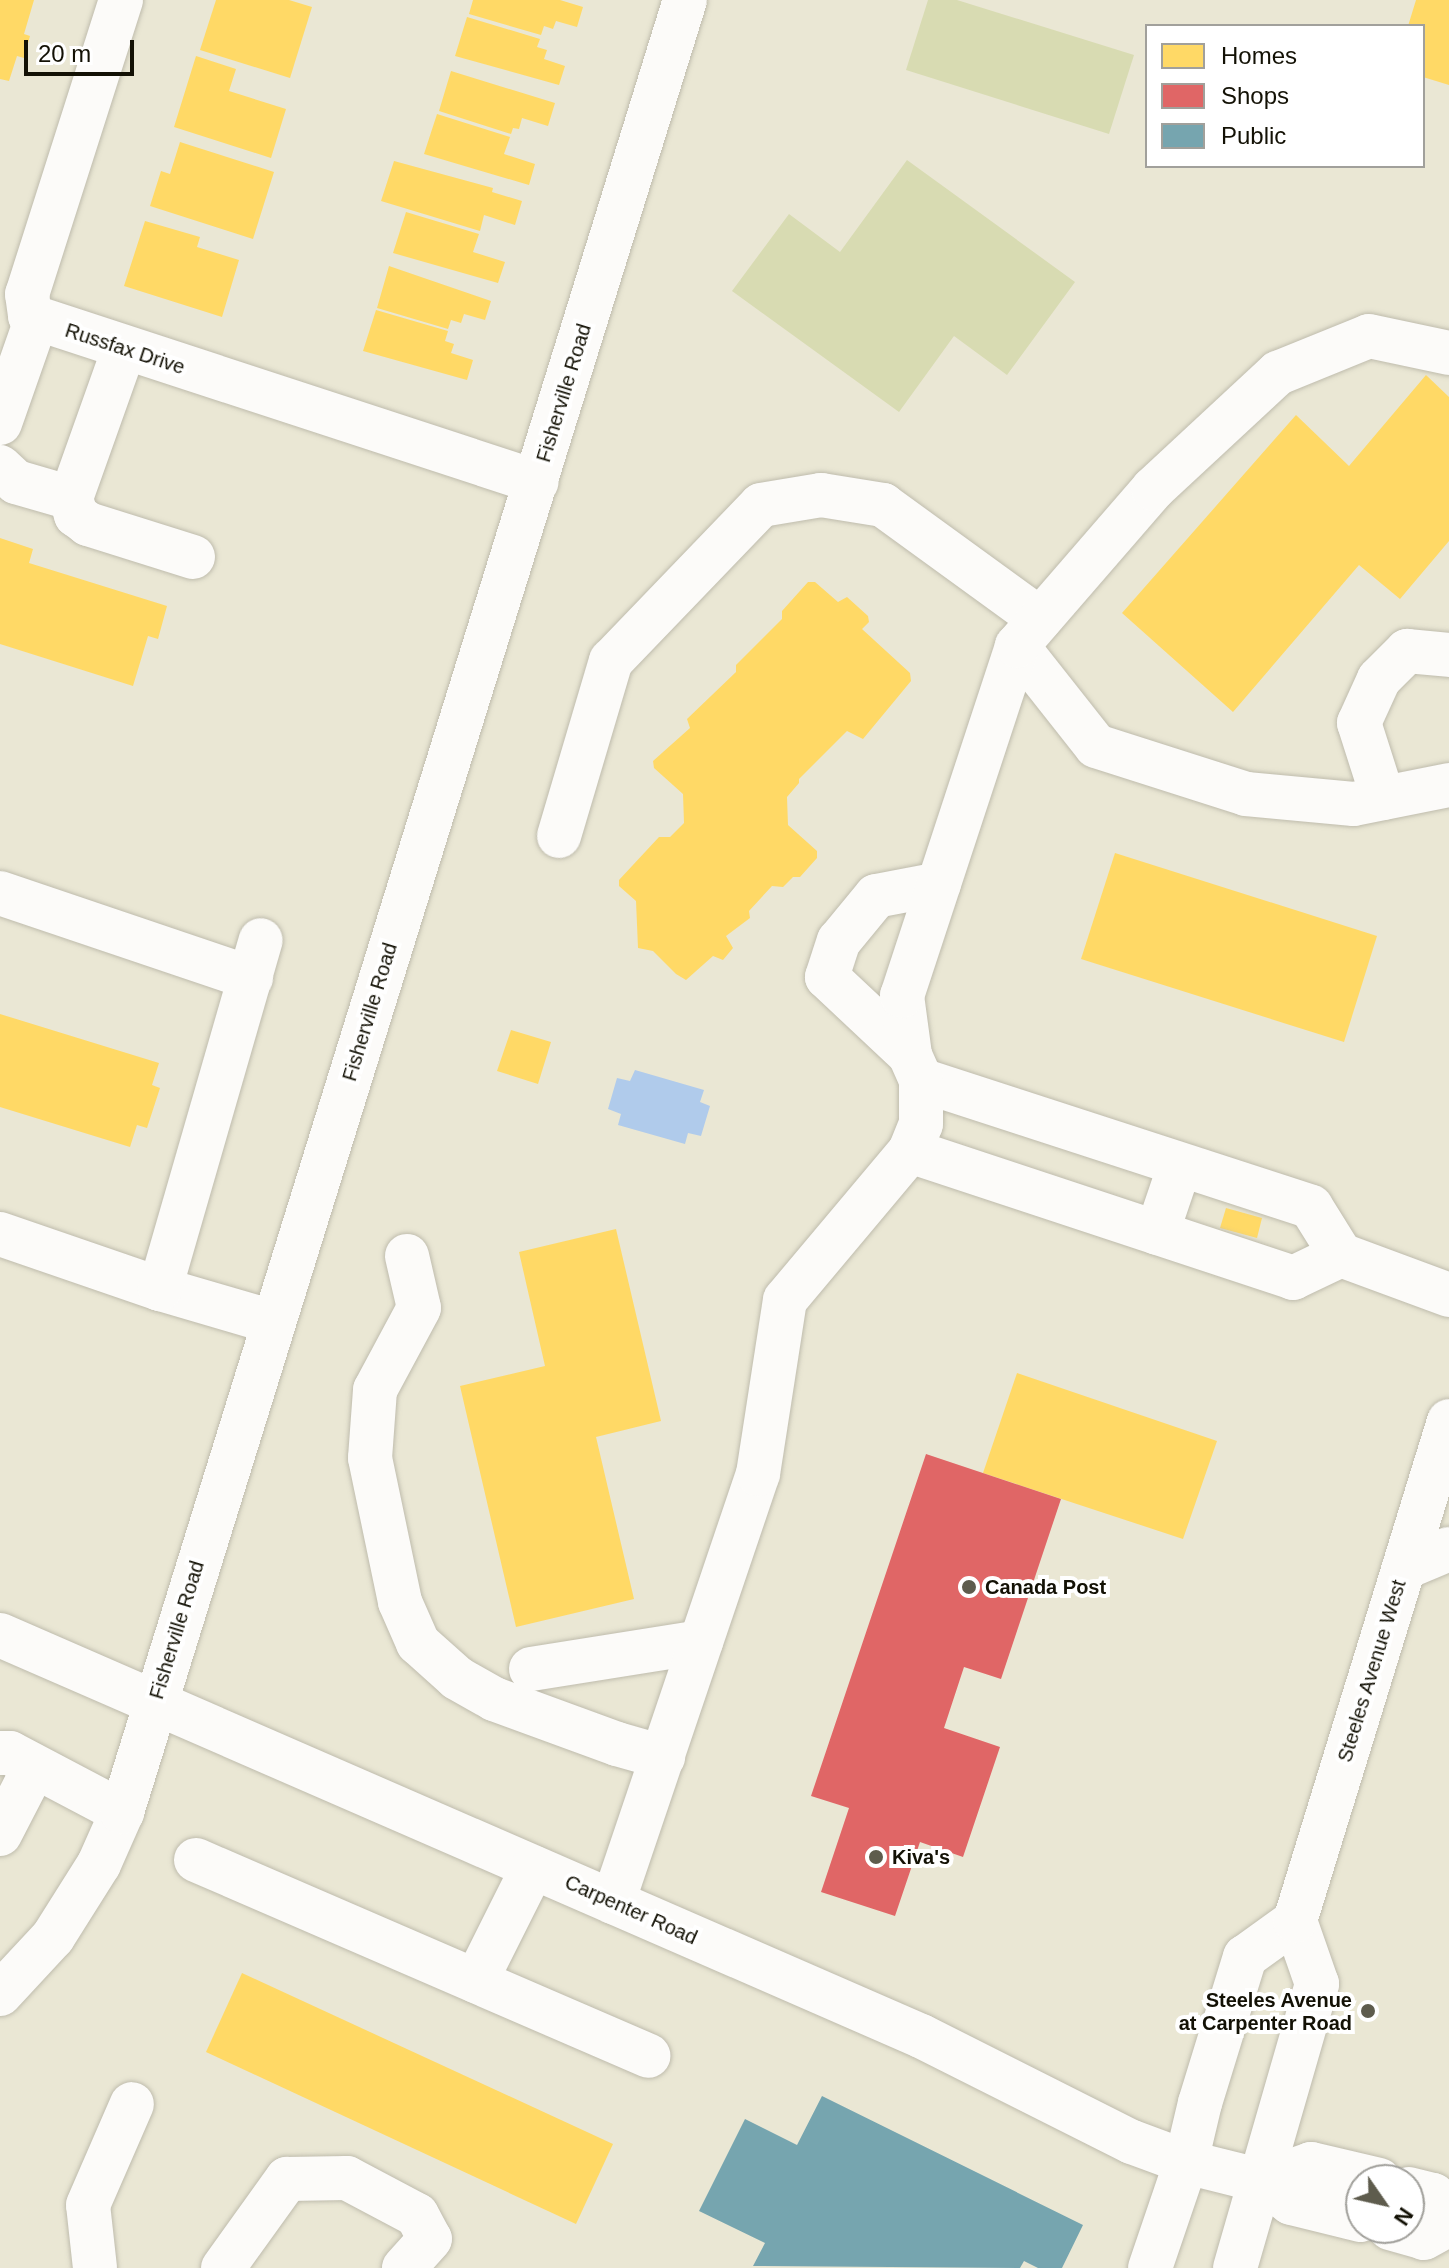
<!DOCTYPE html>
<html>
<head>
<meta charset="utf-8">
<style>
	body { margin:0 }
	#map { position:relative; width:1449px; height:2268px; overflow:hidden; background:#eae7d4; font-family:Arial,sans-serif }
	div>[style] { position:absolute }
	.green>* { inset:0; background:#d8dbb2 }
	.water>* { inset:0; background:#b0cbeb }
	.homes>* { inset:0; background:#ffd966 }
	.shops>* { inset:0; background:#e06666 }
	.public>* { inset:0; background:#76a5af }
	.roads { filter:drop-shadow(0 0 2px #bfbcad) drop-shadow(0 0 2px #bfbcad) }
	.minor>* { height:44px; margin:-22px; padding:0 22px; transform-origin:22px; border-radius:22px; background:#fcfbf9 }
	.major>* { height:44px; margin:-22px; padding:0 22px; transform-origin:22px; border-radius:22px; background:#fcfbf9 }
	.dots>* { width:22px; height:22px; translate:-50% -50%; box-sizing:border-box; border:4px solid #fff; border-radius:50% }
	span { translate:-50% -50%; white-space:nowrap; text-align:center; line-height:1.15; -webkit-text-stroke:8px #fff; paint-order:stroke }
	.street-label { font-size:20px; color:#131105 }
	.poi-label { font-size:20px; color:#131105; font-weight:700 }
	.left { translate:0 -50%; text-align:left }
	.right { translate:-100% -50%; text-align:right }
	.legend { position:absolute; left:1145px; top:24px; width:280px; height:144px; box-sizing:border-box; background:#fff; border:2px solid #a1a09b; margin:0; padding:10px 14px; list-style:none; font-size:24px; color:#131105 }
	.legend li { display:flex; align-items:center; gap:16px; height:40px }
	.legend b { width:40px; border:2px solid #a1a09b }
	.north { position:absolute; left:1345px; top:2164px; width:80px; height:80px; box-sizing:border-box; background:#fff; border:2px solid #a1a09b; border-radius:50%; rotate:124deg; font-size:22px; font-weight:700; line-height:32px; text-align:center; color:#131105 }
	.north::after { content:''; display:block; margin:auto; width:28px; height:36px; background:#5e5c4d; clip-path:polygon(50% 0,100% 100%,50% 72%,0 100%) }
	.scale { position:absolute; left:24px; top:40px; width:110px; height:36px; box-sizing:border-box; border:4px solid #131105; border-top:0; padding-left:10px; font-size:24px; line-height:28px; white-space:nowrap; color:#131105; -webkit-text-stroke:6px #fff; paint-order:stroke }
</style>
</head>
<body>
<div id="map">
	<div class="green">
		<i style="clip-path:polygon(928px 0,957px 0,1134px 55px,1109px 134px,906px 70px)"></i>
		<i style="clip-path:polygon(907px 160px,1075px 282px,1007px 375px,954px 336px,899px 412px,732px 291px,789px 214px,840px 252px)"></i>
	</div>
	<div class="water">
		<i style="clip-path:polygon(635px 1070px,704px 1090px,700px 1102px,710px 1106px,701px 1136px,688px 1133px,685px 1144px,618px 1125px,621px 1114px,608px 1109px,617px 1078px,630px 1081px)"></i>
	</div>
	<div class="homes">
		<i style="clip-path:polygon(0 0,34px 0,24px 34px,30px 36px,24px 58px,17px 56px,9px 81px,0 79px)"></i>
		<i style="clip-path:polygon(216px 0,289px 0,312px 7px,290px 78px,200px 50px)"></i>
		<i style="clip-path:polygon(473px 0,560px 0,583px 7px,577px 27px,556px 21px,553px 29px,544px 26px,541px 35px,469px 14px)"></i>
		<i style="clip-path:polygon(1416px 0,1449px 0,1449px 85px,1423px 77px,1423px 26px,1408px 26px)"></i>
		<i style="clip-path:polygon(467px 17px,540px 39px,537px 47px,547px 50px,544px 59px,565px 66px,559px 85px,455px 56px)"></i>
		<i style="clip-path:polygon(196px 56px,236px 69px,229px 91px,286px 109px,271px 158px,174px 127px)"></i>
		<i style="clip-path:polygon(451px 71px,555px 103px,548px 126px,522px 118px,519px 129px,513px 128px,511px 134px,439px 111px)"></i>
		<i style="clip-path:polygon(437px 114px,510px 137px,504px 154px,535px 164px,529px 185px,424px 154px)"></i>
		<i style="clip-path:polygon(180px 142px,274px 172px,253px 239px,150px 206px,161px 171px,170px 174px)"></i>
		<i style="clip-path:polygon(394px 161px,493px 188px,492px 192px,522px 201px,515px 225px,484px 215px,480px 231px,381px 201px)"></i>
		<i style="clip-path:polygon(406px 212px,479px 234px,473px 252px,505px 262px,498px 283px,393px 253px)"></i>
		<i style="clip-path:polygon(145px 221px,200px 237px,197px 247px,239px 260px,222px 317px,124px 286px)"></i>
		<i style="clip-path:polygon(389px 266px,491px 301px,485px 320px,464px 314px,461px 323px,451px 320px,448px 329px,377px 308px)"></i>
		<i style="clip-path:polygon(376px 310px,448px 331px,445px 341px,454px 344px,451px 353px,473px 360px,467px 380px,363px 351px)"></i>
		<i style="clip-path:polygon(1426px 375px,1449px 397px,1449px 541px,1400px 599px,1359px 565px,1233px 712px,1122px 613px,1296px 415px,1349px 466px)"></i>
		<i style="clip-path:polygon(0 538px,33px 549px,29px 563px,167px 606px,158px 639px,148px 636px,133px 686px,0 644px)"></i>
		<i style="clip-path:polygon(808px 582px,815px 582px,838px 602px,847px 597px,868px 616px,869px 622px,862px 629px,910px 673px,911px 681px,863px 739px,847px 731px,799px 779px,799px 783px,787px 797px,788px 825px,817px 851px,817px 858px,800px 877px,793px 877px,783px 887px,772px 886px,749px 911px,750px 918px,726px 936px,733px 948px,723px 960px,713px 956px,686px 980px,676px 974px,653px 951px,638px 948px,636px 901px,619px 886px,619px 880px,659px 837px,670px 837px,684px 823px,683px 794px,654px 768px,653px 761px,690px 728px,687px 719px,736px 672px,736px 665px,782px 619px,782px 611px)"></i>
		<i style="clip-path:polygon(1115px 853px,1377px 936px,1344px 1042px,1081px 959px)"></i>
		<i style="clip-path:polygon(0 1014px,159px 1063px,152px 1085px,160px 1088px,147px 1128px,137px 1125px,130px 1147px,0 1107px)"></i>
		<i style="clip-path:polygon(511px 1030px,551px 1042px,538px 1084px,497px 1071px)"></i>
		<i style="clip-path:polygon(1226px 1208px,1262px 1218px,1257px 1238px,1220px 1228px)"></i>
		<i style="clip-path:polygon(616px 1229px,661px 1421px,596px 1437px,634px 1599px,516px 1627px,460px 1386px,545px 1366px,519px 1252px)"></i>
		<i style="clip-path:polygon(1017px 1373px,1217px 1441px,1183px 1539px,983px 1473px)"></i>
		<i style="clip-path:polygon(242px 1973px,613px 2144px,576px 2224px,206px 2052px)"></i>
	</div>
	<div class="shops">
		<i style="clip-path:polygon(926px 1454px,1061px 1499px,1001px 1679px,964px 1667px,944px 1728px,1000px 1747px,963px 1857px,920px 1842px,895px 1916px,821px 1892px,849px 1808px,811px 1796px)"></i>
	</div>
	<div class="public">
		<i style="clip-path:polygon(822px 2096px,1083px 2225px,1062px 2268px,1038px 2268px,1024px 2261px,1020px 2268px,753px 2266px,765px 2243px,699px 2211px,745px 2119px,797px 2145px)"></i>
	</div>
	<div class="roads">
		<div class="minor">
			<i style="left:121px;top:0;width:309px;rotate:107.7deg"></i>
			<i style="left:27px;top:294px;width:22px;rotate:82deg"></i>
			<i style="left:30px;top:316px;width:533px;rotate:18.13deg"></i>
			<i style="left:0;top:423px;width:109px;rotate:-70.7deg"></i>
			<i style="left:0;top:467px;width:22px;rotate:43deg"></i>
			<i style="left:16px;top:482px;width:57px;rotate:16.2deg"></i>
			<i style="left:71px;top:498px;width:158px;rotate:-70.4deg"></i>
			<i style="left:71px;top:498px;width:18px;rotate:74deg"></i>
			<i style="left:76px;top:515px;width:15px;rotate:37deg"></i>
			<i style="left:88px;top:524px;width:110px;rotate:17.4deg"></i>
			<i style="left:1017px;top:646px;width:127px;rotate:51.7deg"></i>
			<i style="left:1096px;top:746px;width:157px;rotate:17.7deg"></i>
			<i style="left:1246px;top:794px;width:108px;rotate:5.3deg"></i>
			<i style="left:1354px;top:804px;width:97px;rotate:-11.3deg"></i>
			<i style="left:1383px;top:798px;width:79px;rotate:-107.7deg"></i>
			<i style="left:1359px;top:723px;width:48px;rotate:-65.6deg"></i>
			<i style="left:1379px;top:679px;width:40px;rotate:-45deg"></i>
			<i style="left:1407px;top:651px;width:42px;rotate:5.4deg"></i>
			<i style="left:559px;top:836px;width:183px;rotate:-73.5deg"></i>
			<i style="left:611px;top:661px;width:216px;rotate:-46.1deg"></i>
			<i style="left:761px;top:505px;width:61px;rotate:-9.5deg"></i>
			<i style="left:821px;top:495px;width:63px;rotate:9.2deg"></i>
			<i style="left:883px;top:505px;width:194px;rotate:36deg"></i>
			<i style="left:0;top:893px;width:265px;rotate:18.7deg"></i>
			<i style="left:910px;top:1055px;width:114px;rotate:-136.8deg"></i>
			<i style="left:827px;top:977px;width:38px;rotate:-72deg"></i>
			<i style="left:839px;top:941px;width:58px;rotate:-50.6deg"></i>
			<i style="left:876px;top:896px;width:64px;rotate:-10.8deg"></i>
			<i style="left:921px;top:1080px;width:410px;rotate:18deg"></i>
			<i style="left:1311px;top:1207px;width:57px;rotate:58deg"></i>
			<i style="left:1341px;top:1255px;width:115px;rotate:20.3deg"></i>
			<i style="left:910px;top:1151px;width:404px;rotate:18.3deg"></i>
			<i style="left:1293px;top:1278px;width:53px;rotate:-25.6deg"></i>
			<i style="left:1157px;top:1233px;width:72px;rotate:-71.3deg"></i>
			<i style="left:0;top:1234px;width:169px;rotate:19deg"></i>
			<i style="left:160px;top:1289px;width:118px;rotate:16.3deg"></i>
			<i style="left:407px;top:1256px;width:53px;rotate:77deg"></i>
			<i style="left:419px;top:1308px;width:93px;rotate:118.2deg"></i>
			<i style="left:375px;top:1390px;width:68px;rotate:94.2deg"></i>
			<i style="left:370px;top:1458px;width:147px;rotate:78.2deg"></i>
			<i style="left:400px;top:1602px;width:45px;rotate:66.3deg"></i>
			<i style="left:418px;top:1643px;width:52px;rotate:41.9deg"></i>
			<i style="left:457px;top:1678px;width:43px;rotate:29.6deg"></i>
			<i style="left:494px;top:1699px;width:131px;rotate:20.1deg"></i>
			<i style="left:617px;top:1744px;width:48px;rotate:15.8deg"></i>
			<i style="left:160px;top:1289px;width:363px;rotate:-73.9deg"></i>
			<i style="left:1404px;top:1568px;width:49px;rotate:-22.9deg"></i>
			<i style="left:0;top:1635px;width:1005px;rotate:23.53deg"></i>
			<i style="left:921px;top:2036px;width:236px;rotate:26.7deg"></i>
			<i style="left:1132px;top:2142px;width:58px;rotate:20.3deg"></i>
			<i style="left:1186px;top:2162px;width:78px;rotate:14deg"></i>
			<i style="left:1262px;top:2181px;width:36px;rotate:37deg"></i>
			<i style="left:1291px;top:2203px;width:72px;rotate:13.7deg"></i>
			<i style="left:531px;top:1669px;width:172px;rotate:-9deg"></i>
			<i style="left:0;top:1753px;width:10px"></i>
			<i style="left:10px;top:1753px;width:127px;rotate:27.8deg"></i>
			<i style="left:0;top:1834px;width:74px;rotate:-62.7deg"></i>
			<i style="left:196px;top:1860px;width:493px;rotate:23.4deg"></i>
			<i style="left:613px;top:1902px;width:452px;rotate:-71.3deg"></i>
			<i style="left:758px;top:1474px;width:176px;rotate:-81.2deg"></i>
			<i style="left:785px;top:1300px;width:194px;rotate:-50deg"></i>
			<i style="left:910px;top:1151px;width:29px;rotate:-68deg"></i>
			<i style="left:921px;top:1124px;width:44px;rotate:-90deg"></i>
			<i style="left:921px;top:1080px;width:27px;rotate:-114deg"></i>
			<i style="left:910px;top:1055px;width:60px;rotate:-97.7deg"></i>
			<i style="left:902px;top:996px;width:368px;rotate:-71.8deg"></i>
			<i style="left:1017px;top:646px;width:208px;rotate:-49.1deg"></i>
			<i style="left:1153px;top:489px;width:171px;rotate:-42.9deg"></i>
			<i style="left:1278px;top:373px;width:98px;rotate:-22.1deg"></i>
			<i style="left:1369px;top:336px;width:82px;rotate:12deg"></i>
			<i style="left:476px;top:1981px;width:127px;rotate:-63.4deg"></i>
			<i style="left:0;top:1994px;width:78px;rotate:-47.1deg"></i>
			<i style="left:53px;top:1937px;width:86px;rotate:-57.8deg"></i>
			<i style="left:99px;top:1864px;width:57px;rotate:-66.1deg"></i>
			<i style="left:122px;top:1812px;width:1897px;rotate:-72.74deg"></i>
			<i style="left:1262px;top:2181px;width:52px;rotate:-19.1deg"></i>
			<i style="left:1311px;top:2164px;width:70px;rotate:13.2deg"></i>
			<i style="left:1409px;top:2189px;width:25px;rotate:14deg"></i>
			<i style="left:1433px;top:2195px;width:23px;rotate:47deg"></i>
			<i style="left:1390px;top:2228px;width:35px;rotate:16deg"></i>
			<i style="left:1424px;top:2238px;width:29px;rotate:-29deg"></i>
			<i style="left:95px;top:2268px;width:63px;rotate:-96.3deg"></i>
			<i style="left:88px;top:2205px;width:110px;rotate:-66.5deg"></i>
			<i style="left:223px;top:2268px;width:110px;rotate:-54.3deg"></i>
			<i style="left:287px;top:2179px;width:60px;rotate:-1deg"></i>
			<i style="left:347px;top:2178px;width:79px;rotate:27.9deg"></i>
			<i style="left:417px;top:2215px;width:27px;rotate:62deg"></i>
			<i style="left:430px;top:2239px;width:39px;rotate:132deg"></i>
		</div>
		<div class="major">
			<i style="left:1150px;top:2268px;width:112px;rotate:-71.2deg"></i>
			<i style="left:1186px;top:2162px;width:61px;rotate:-76.7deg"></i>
			<i style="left:1200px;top:2103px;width:153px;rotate:-72.9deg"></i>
			<i style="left:1245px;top:1957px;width:62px;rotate:-35.8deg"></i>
			<i style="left:1235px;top:2268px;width:296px;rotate:-73.9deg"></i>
			<i style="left:1317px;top:1984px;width:67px;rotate:-109.2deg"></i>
			<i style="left:1295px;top:1921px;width:523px;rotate:-72.88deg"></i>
		</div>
	</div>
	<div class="dots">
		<i style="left:969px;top:1587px;background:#5e5c4d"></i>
		<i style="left:876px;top:1857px;background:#5e5c4d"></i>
		<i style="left:1368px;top:2011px;background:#5e5c4d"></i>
	</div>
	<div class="street-label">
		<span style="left:125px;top:349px;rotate:18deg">Russfax Drive</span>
		<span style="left:564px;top:393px;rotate:-73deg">Fisherville Road</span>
		<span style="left:370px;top:1012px;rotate:-73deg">Fisherville Road</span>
		<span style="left:177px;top:1630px;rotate:-73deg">Fisherville Road</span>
		<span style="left:1372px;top:1671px;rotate:-73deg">Steeles Avenue West</span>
		<span style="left:631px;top:1910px;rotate:24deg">Carpenter Road</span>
	</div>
	<div class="poi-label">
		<span class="left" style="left:985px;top:1587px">Canada Post</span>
		<span class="left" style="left:892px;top:1857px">Kiva's</span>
		<span class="right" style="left:1352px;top:2012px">Steeles Avenue<br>at Carpenter Road</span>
	</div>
	<ul class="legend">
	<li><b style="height:22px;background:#ffd966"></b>Homes</li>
	<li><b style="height:22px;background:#e06666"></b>Shops</li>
	<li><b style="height:22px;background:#76a5af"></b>Public</li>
	</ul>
	<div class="north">N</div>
	<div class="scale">20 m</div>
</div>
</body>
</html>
